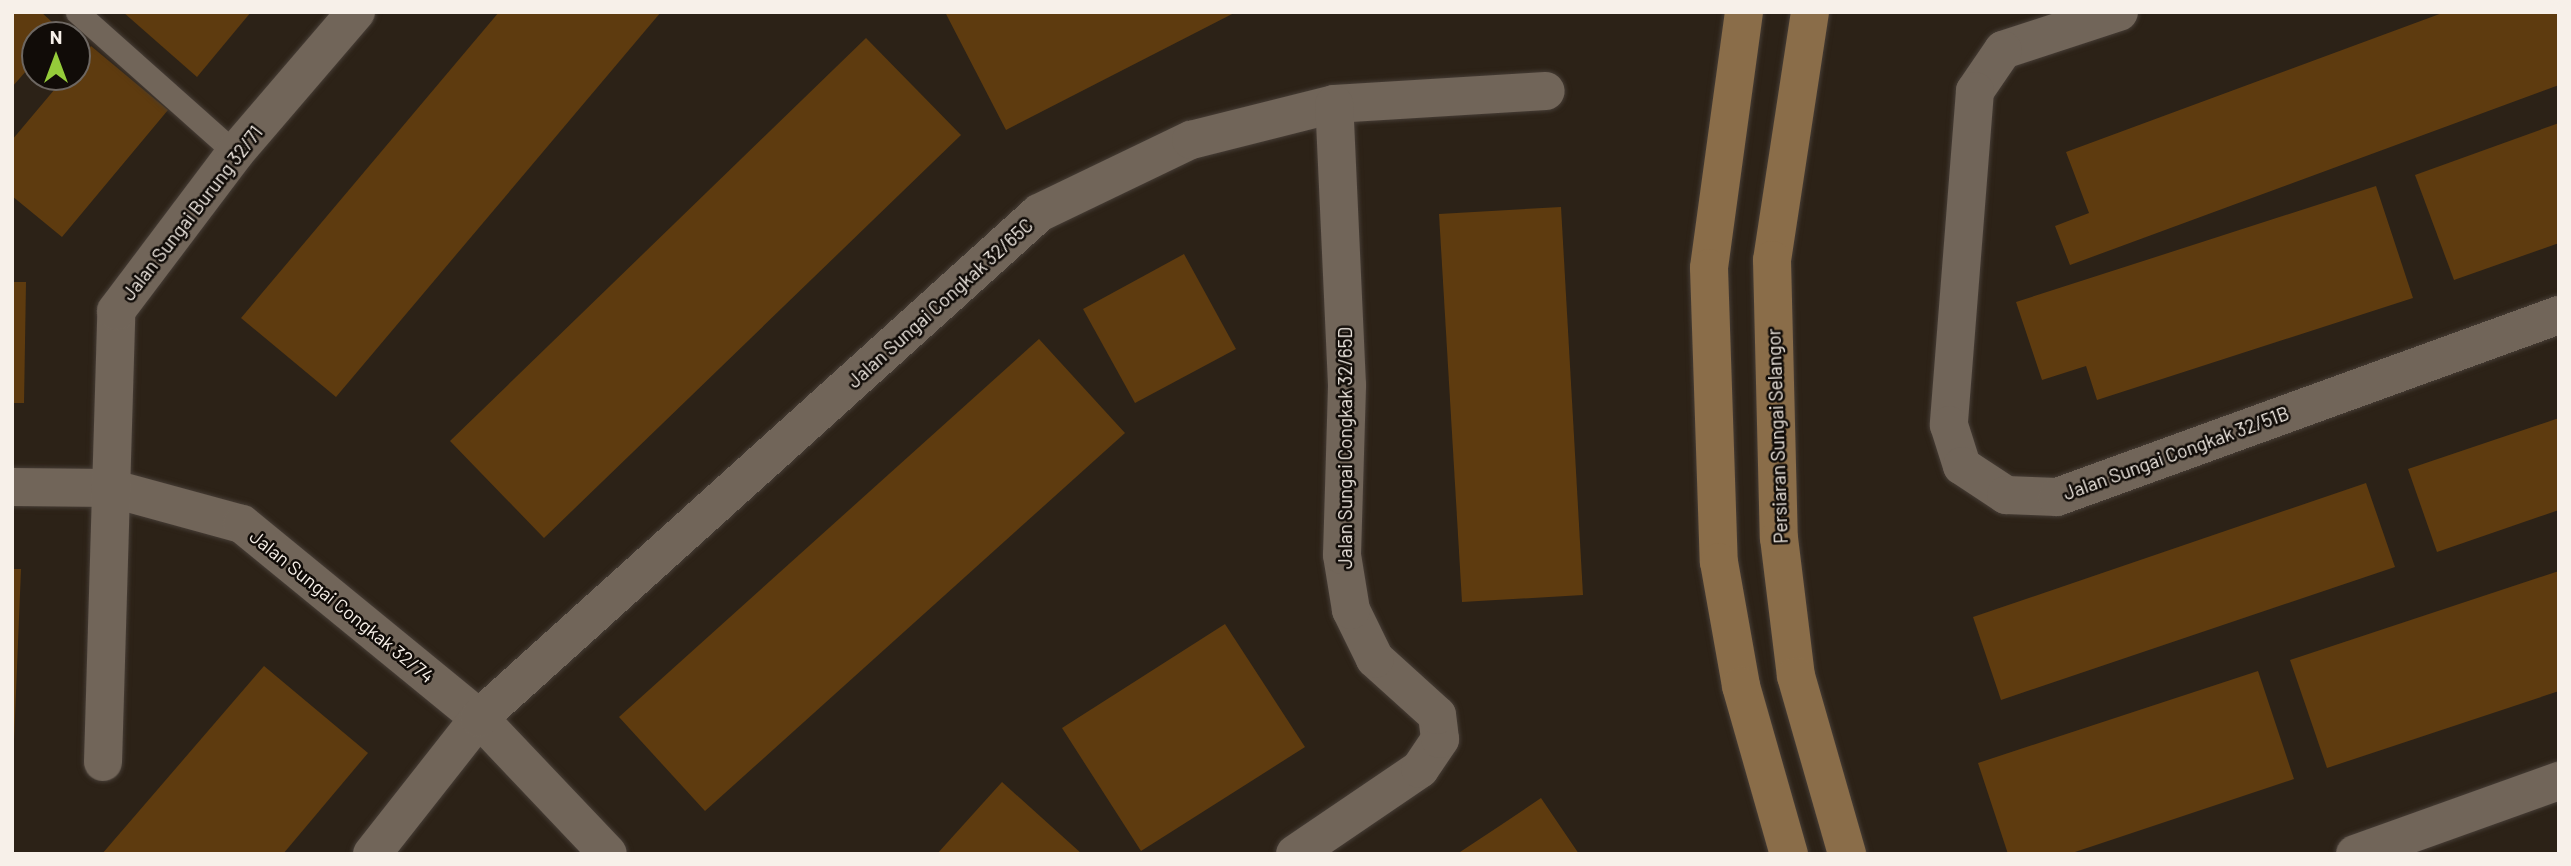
<!DOCTYPE html>
<html>
<head>
<meta charset="utf-8">
<style>
	body { margin:0 }
	#map { position:relative; width:2571px; height:866px; overflow:hidden; background:#2c2217; font-family:Barlow,sans-serif }
	div>[style] { position:absolute }
	.building>* { inset:0; background:#5e3b0f }
	.roads { filter:drop-shadow(0 0 2px #463d36) drop-shadow(0 0 2px #463d36) }
	.service>* { height:23px; margin:-11.5px; padding:0 11.5px; transform-origin:11.5px; border-radius:11.5px; background:#716559 }
	.minor>* { height:38px; margin:-19px; padding:0 19px; transform-origin:19px; border-radius:19px; background:#716559 }
	.secondary>* { height:38px; margin:-19px; padding:0 19px; transform-origin:19px; border-radius:19px; background:#8a6d49 }
	span { translate:-50% -50%; white-space:nowrap; text-align:center; line-height:1.15; -webkit-text-stroke:5px #110c08; paint-order:stroke }
	.street-label { font-size:19px; color:#f7f0e9 }
	.frame { position:absolute; inset:0; border:14px solid #f7f0e9; pointer-events:none }
	.north { position:absolute; left:21px; top:21px; width:70px; height:70px; box-sizing:border-box; background:#110c08; border:2px solid #6d6762; border-radius:50%; rotate:0deg; font-size:19px; font-weight:700; line-height:28px; text-align:center; color:#f7f0e9 }
	.north::after { content:''; display:block; margin:auto; width:24px; height:32px; background:#95cc3a; clip-path:polygon(50% 0,100% 100%,50% 72%,0 100%) }
</style>
</head>
<body>
<div id="map">
	<div class="building">
		<i style="clip-path:polygon(12px 12px,41px 12px,62px 31px,35px 35px,35px 61px,12px 87px)"></i>
		<i style="clip-path:polygon(123px 12px,251px 12px,197px 77px)"></i>
		<i style="clip-path:polygon(499px 12px,661px 12px,336px 397px,241px 318px)"></i>
		<i style="clip-path:polygon(945px 12px,1236px 12px,1006px 130px)"></i>
		<i style="clip-path:polygon(2445px 12px,2559px 12px,2559px 85px,2070px 265px,2055px 226px,2089px 213px,2066px 152px)"></i>
		<i style="clip-path:polygon(866px 38px,961px 135px,544px 538px,450px 441px)"></i>
		<i style="clip-path:polygon(91px 46px,168px 110px,62px 237px,12px 196px,12px 140px,65px 77px,77px 77px,77px 63px)"></i>
		<i style="clip-path:polygon(2559px 123px,2559px 243px,2454px 280px,2415px 175px)"></i>
		<i style="clip-path:polygon(2376px 186px,2413px 298px,2097px 400px,2086px 366px,2042px 380px,2016px 302px)"></i>
		<i style="clip-path:polygon(1561px 207px,1583px 595px,1462px 602px,1439px 214px)"></i>
		<i style="clip-path:polygon(1184px 254px,1236px 349px,1135px 403px,1083px 309px)"></i>
		<i style="clip-path:polygon(12px 282px,26px 282px,24px 403px,12px 403px)"></i>
		<i style="clip-path:polygon(1039px 339px,1125px 433px,705px 811px,619px 717px)"></i>
		<i style="clip-path:polygon(2559px 418px,2559px 510px,2437px 552px,2408px 469px)"></i>
		<i style="clip-path:polygon(2366px 483px,2395px 567px,2001px 700px,1973px 617px)"></i>
		<i style="clip-path:polygon(12px 569px,21px 569px,14px 741px,12px 741px)"></i>
		<i style="clip-path:polygon(2559px 571px,2559px 691px,2327px 768px,2290px 660px)"></i>
		<i style="clip-path:polygon(1225px 624px,1305px 747px,1141px 851px,1062px 728px)"></i>
		<i style="clip-path:polygon(264px 666px,368px 753px,283px 854px,102px 854px)"></i>
		<i style="clip-path:polygon(2258px 671px,2294px 779px,2069px 854px,2008px 854px,1978px 763px)"></i>
		<i style="clip-path:polygon(1002px 782px,1082px 854px,937px 854px)"></i>
		<i style="clip-path:polygon(1541px 798px,1579px 854px,1457px 854px,1501px 825px)"></i>
	</div>
	<div class="roads">
		<div class="service">
			<i style="left:77px;top:12px;width:212px;rotate:41.7deg"></i>
		</div>
		<div class="minor">
			<i style="left:2119px;top:12px;width:122px;rotate:161.9deg"></i>
			<i style="left:2003px;top:50px;width:50px;rotate:124.3deg"></i>
			<i style="left:1975px;top:91px;width:335px;rotate:94.5deg"></i>
			<i style="left:1949px;top:425px;width:43px;rotate:72.4deg"></i>
			<i style="left:1962px;top:466px;width:53px;rotate:33.4deg"></i>
			<i style="left:2006px;top:495px;width:51px;rotate:2.2deg"></i>
			<i style="left:2057px;top:497px;width:534px;rotate:-19.93deg"></i>
			<i style="left:12px;top:487px;width:98px;rotate:0.6deg"></i>
			<i style="left:110px;top:488px;width:137px;rotate:15.3deg"></i>
			<i style="left:242px;top:524px;width:306px;rotate:39.3deg"></i>
			<i style="left:479px;top:718px;width:187px;rotate:46.5deg"></i>
			<i style="left:103px;top:762px;width:451px;rotate:-88.3deg"></i>
			<i style="left:116px;top:311px;width:198px;rotate:-53deg"></i>
			<i style="left:235px;top:153px;width:186px;rotate:-49.4deg"></i>
			<i style="left:372px;top:854px;width:173px;rotate:-51.8deg"></i>
			<i style="left:479px;top:718px;width:754px;rotate:-42.04deg"></i>
			<i style="left:1039px;top:213px;width:169px;rotate:-25.7deg"></i>
			<i style="left:1191px;top:140px;width:147px;rotate:-14.1deg"></i>
			<i style="left:1334px;top:104px;width:212px;rotate:-3.5deg"></i>
			<i style="left:1295px;top:854px;width:151px;rotate:-34.2deg"></i>
			<i style="left:1420px;top:769px;width:36px;rotate:-56deg"></i>
			<i style="left:1440px;top:739px;width:24px;rotate:-97deg"></i>
			<i style="left:1437px;top:715px;width:84px;rotate:-137.9deg"></i>
			<i style="left:1375px;top:659px;width:55px;rotate:-116.1deg"></i>
			<i style="left:1351px;top:610px;width:56px;rotate:-99.3deg"></i>
			<i style="left:1342px;top:555px;width:170px;rotate:-88.3deg"></i>
			<i style="left:1347px;top:385px;width:281px;rotate:-92.6deg"></i>
			<i style="left:2355px;top:854px;width:217px;rotate:-19.7deg"></i>
		</div>
		<div class="secondary">
			<i style="left:1744px;top:12px;width:258px;rotate:97.8deg"></i>
			<i style="left:1709px;top:268px;width:294px;rotate:88.1deg"></i>
			<i style="left:1719px;top:562px;width:126px;rotate:79.9deg"></i>
			<i style="left:1741px;top:686px;width:175px;rotate:74.1deg"></i>
			<i style="left:1810px;top:12px;width:251px;rotate:98.7deg"></i>
			<i style="left:1772px;top:260px;width:278px;rotate:88.6deg"></i>
			<i style="left:1779px;top:538px;width:139px;rotate:83deg"></i>
			<i style="left:1796px;top:676px;width:185px;rotate:74deg"></i>
		</div>
	</div>
	<div class="street-label">
		<span style="left:192px;top:213px;rotate:-52deg">Jalan Sungai Burung 32/71</span>
		<span style="left:940px;top:303px;rotate:-42deg">Jalan Sungai Congkak 32/65C</span>
		<span style="left:1777px;top:436px;rotate:-92deg">Persiaran Sungai Selangor</span>
		<span style="left:1345px;top:448px;rotate:-90deg">Jalan Sungai Congkak 32/65D</span>
		<span style="left:2176px;top:453px;rotate:-20deg">Jalan Sungai Congkak 32/51B</span>
		<span style="left:342px;top:606px;rotate:39deg">Jalan Sungai Congkak 32/74</span>
	</div>
	<div class="frame"></div>
	<div class="north">N</div>
</div>
</body>
</html>
